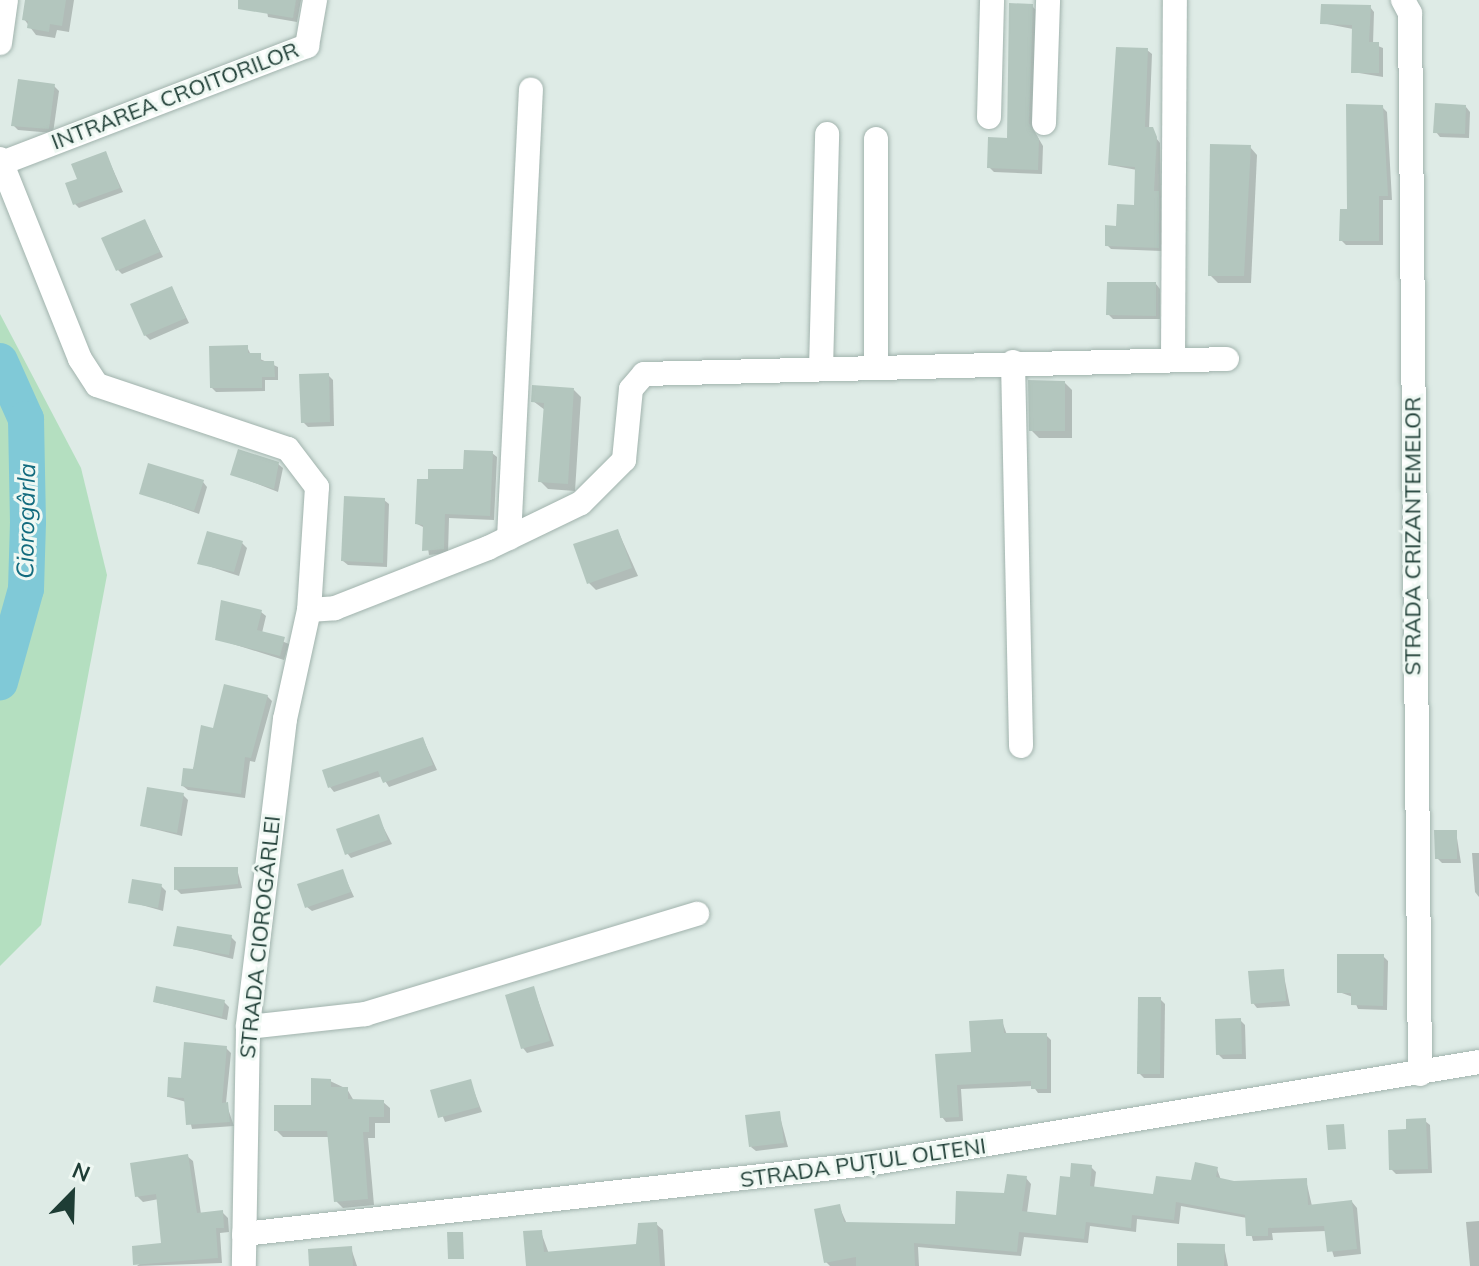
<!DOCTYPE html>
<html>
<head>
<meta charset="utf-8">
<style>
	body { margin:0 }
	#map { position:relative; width:1479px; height:1266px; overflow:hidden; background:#deebe6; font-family:Mulish,sans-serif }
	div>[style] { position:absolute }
	.green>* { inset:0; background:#b4dfc0 }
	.shadow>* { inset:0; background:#0003 }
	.river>* { height:36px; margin:-18px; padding:0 18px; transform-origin:18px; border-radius:18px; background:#80c9d7 }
	.building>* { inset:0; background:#b3c6be }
	.roads { filter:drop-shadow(0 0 2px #a1b3ad) drop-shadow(0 0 2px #a1b3ad) }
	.minor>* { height:24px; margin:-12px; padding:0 12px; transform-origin:12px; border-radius:12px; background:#fff }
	span { translate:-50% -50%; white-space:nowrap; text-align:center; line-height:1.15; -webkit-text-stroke:6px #eff8f3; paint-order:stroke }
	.street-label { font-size:22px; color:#1e3d35 }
	.water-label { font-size:24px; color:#136b7e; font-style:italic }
	.north { position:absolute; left:32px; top:1154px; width:80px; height:80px; -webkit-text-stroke:6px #eff8f3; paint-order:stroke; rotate:23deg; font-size:22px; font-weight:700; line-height:32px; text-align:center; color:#1e3d35 }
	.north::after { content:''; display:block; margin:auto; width:28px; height:36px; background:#1e3d35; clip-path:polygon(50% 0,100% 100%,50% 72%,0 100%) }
</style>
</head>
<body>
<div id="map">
	<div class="green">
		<i style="clip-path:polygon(0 314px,81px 468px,107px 575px,41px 925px,0 966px)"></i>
	</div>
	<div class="shadow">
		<i style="clip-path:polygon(27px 0,74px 0,69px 32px,57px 30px,55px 38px,36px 35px,24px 19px)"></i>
		<i style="clip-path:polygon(265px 0,301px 0,297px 22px,268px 17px)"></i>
		<i style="clip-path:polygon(1032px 6px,1037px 11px,1033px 129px,1043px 146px,1042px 174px,994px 172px,989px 167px,1009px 140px)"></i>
		<i style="clip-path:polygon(1370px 7px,1374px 12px,1373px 44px,1383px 48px,1383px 77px,1353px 72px,1353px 29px,1322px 23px)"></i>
		<i style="clip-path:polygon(1147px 50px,1152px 54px,1149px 129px,1160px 143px,1162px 251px,1111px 249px,1107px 245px,1136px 207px,1137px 170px,1110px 165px)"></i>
		<i style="clip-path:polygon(54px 86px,59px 91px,53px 133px,18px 130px,13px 125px)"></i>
		<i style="clip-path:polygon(1382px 107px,1387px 112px,1392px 200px,1383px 200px,1383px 245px,1346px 245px,1341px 240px)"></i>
		<i style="clip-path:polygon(1466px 107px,1470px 112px,1469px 138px,1440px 137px,1436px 132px)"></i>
		<i style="clip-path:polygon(1250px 147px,1257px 155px,1251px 283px,1218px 283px,1210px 275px)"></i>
		<i style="clip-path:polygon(106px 154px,123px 192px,79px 208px,75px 204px,80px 180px)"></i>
		<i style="clip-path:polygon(145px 221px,163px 257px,122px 274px,118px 270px)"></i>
		<i style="clip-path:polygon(1156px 284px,1160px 289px,1160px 319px,1113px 319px,1108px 314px)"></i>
		<i style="clip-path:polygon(172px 288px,189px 323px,150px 340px,145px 335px)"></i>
		<i style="clip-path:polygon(247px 347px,251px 355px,278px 367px,278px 380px,265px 380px,265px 391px,216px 392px,212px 388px)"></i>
		<i style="clip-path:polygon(328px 375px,333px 380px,334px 426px,308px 427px,303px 422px)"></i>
		<i style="clip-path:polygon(1065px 383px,1072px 390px,1072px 438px,1039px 438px,1031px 430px)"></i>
		<i style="clip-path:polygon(574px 390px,581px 397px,575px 491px,548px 489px,540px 481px,545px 410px,533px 401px)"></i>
		<i style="clip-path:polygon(492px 453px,497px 457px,494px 520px,449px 518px,448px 553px,429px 555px,425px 528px,417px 524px,430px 482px,465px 472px)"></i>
		<i style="clip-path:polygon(278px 464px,283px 468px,278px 492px,232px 474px)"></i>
		<i style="clip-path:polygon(203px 482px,207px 487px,199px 514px,141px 493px)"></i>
		<i style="clip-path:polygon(384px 500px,389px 504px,387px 567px,348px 565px,343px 561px)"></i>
		<i style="clip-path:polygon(618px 531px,638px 576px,596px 590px,589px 583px)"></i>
		<i style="clip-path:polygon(242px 543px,247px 548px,239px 576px,199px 563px)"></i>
		<i style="clip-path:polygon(261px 612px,266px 616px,262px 633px,289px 644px,284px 660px,217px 639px)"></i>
		<i style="clip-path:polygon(267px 696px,272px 701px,255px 762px,250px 761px,245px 798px,188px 790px,183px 786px,215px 730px)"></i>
		<i style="clip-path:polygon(423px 739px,437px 770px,389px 787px,382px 776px,334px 792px,330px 787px)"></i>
		<i style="clip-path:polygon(183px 795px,188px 800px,182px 836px,142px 826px)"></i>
		<i style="clip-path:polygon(378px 817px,392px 844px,351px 858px,347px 853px)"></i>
		<i style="clip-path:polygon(1456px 832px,1461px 863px,1442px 863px,1437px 858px)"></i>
		<i style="clip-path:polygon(1472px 853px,1479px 853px,1479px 897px,1475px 892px)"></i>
		<i style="clip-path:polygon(237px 869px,242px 888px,181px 894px,176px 889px)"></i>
		<i style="clip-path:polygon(342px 871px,354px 897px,312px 911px,307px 907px)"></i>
		<i style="clip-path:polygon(161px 886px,166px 891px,163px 911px,131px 902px)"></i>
		<i style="clip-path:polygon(231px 937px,236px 942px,233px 959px,176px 945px)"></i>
		<i style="clip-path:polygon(1383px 956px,1388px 961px,1387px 1010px,1358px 1009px,1353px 997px,1339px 992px)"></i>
		<i style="clip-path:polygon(1283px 971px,1290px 1006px,1257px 1008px,1253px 1003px)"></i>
		<i style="clip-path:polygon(534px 989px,554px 1046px,527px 1053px,523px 1048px)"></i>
		<i style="clip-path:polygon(1160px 999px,1165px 1004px,1164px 1078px,1144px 1078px,1139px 1073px)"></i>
		<i style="clip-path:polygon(155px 1002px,224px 1002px,229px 1007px,227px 1020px)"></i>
		<i style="clip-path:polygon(1240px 1020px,1245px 1025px,1246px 1059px,1223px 1059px,1218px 1054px)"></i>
		<i style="clip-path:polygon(1002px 1021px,1007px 1035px,1046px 1035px,1051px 1040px,1051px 1093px,1038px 1093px,1033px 1086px,961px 1089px,963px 1121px,946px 1122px,942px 1117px,937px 1056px,973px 1054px)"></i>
		<i style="clip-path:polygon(226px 1048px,231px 1053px,226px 1103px,234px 1126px,192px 1129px,186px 1102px,169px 1097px)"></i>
		<i style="clip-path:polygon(330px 1081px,347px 1089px,354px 1101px,383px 1102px,390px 1108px,390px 1123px,375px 1123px,375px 1138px,368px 1138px,374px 1205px,343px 1208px,336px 1201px,330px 1137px,283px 1137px,276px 1130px,313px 1107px)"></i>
		<i style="clip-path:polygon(470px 1081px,482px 1112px,445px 1122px,433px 1092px)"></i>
		<i style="clip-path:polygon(779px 1113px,788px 1147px,756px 1151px,751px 1147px)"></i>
		<i style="clip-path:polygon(1425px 1121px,1430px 1125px,1432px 1173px,1396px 1174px,1391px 1169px)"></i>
		<i style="clip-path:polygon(187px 1156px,193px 1161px,201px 1214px,222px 1212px,228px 1218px,229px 1232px,220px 1233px,222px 1263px,137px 1266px,163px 1245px,159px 1199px,143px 1202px,137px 1196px)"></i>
		<i style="clip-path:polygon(1091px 1167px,1096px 1172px,1094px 1188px,1155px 1197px,1217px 1169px,1221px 1180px,1234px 1183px,1306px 1180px,1312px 1206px,1352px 1202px,1357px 1208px,1361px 1254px,1334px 1257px,1326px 1231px,1272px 1233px,1273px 1240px,1253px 1241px,1247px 1218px,1181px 1206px,1179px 1224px,1137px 1219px,1136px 1232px,1090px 1226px,1088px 1243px,1024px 1237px,1021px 1256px,918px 1247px,919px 1266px,830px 1266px,826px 1262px,839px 1206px,847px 1224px,956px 1226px,1026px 1178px,1031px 1184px,1027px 1213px,1058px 1217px,1071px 1179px)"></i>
		<i style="clip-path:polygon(1479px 1221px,1479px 1266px,1470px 1266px,1466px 1222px)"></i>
		<i style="clip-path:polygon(656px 1224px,663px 1230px,665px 1266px,528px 1266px,541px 1232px,549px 1254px,637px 1246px)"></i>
		<i style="clip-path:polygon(1224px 1246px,1228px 1266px,1179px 1266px)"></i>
		<i style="clip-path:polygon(351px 1248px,357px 1266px,311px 1266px)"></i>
	</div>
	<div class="river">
		<i style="left:0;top:361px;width:64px;rotate:65.9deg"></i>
		<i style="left:26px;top:419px;width:103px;rotate:88.9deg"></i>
		<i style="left:28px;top:522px;width:67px;rotate:91.7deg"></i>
		<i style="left:26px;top:589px;width:97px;rotate:105.6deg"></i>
	</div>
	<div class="building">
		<i style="clip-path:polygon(25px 0,66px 0,62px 26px,50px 24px,49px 32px,27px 28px,28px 21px,22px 20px)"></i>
		<i style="clip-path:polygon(238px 0,296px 0,293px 18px,238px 9px)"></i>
		<i style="clip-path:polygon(1009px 3px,1033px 4px,1029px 123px,1039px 139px,1038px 170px,987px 168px,988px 137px,1007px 138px)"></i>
		<i style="clip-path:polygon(1321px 4px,1371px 5px,1369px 42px,1379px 42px,1379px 73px,1351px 73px,1352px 25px,1320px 24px)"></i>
		<i style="clip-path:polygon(1116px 47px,1148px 48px,1145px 127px,1153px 127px,1157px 137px,1154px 191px,1159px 191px,1159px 248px,1105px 246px,1105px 225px,1116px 226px,1117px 204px,1134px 205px,1135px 167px,1108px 165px)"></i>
		<i style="clip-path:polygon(18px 79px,55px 84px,49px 129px,11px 126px)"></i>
		<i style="clip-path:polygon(1435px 103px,1466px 105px,1465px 134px,1433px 133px)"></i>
		<i style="clip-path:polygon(1346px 104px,1383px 105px,1388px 196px,1379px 196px,1379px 241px,1339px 241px,1340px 209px,1347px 209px)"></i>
		<i style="clip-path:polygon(1210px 144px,1251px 145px,1244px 276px,1208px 276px)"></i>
		<i style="clip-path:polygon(106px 151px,120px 188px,73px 205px,65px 183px,77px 179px,71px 164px)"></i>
		<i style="clip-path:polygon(145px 219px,160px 252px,116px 271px,101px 238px)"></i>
		<i style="clip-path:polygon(1107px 282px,1156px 282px,1156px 316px,1106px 315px)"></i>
		<i style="clip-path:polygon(172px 286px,186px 318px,144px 336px,130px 304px)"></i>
		<i style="clip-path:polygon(248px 345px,248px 353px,261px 353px,261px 361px,274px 361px,275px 377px,262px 377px,262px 388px,210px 388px,209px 346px)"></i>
		<i style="clip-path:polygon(329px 373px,330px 422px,301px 423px,299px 374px)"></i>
		<i style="clip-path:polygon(1028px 380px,1065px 381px,1065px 431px,1029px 431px)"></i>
		<i style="clip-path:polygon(532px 385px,574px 388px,568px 484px,538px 482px,544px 403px,531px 402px)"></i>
		<i style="clip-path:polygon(238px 449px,279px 462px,274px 489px,230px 475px)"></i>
		<i style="clip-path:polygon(464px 450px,493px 451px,490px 516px,445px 514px,444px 549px,422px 551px,423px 525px,415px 524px,417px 479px,428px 479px,428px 469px,463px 469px)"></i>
		<i style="clip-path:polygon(148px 463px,204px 480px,194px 511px,139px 494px)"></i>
		<i style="clip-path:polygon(344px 496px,385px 498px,383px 563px,341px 561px)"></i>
		<i style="clip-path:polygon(618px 529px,632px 568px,587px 584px,573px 544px)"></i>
		<i style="clip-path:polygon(207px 531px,243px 541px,234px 572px,197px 564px)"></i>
		<i style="clip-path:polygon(221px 600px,262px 610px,257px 630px,285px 637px,280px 656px,215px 640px)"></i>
		<i style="clip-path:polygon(224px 684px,268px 695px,251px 758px,245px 757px,241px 794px,181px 786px,183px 768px,193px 769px,201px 725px,213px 728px)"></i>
		<i style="clip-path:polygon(423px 737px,433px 765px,383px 783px,378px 771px,328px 788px,322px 770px)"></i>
		<i style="clip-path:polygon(147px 787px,184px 793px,177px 833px,140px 826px)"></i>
		<i style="clip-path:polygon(379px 814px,388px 840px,345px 855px,336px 829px)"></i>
		<i style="clip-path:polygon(1434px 830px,1457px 830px,1457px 859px,1435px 859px)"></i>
		<i style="clip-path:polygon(174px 867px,238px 867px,238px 884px,174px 890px)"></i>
		<i style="clip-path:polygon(343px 869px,351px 892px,305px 908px,297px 884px)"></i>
		<i style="clip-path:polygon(132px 879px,162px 884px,158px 908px,128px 903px)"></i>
		<i style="clip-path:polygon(177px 926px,232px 935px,229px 955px,173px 946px)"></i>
		<i style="clip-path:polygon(1337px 954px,1384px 954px,1383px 1006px,1351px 1005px,1351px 993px,1337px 993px)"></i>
		<i style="clip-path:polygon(1284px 969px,1286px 1001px,1251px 1004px,1248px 971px)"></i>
		<i style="clip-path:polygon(156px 986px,225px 1000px,222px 1017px,153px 1002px)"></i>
		<i style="clip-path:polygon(534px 986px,550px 1041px,521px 1049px,505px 995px)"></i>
		<i style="clip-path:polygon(1138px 997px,1161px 997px,1160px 1074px,1137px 1074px)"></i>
		<i style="clip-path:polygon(1241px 1018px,1242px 1054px,1216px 1055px,1215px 1019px)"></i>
		<i style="clip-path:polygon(1003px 1019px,1004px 1033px,1047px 1033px,1047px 1089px,1031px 1089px,1031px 1081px,957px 1085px,959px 1117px,940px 1118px,935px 1054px,971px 1052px,969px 1021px)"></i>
		<i style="clip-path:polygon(184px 1042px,227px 1046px,222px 1103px,228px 1102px,230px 1122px,186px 1125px,184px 1098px,167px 1097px,168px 1077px,181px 1078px)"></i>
		<i style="clip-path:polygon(311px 1078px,331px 1079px,331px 1087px,348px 1087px,348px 1099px,384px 1100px,384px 1117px,369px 1117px,369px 1132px,363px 1132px,368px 1199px,334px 1202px,327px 1131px,274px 1131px,274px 1105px,311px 1105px)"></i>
		<i style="clip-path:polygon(471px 1079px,479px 1107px,438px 1118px,430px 1090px)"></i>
		<i style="clip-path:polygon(780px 1111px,784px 1143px,749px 1147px,745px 1115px)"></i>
		<i style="clip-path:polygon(1426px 1118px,1428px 1169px,1389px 1170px,1388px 1130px,1406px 1129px,1406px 1119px)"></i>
		<i style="clip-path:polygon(1344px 1124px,1346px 1149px,1328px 1150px,1326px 1125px)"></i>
		<i style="clip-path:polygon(188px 1154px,197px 1213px,223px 1210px,224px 1228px,216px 1228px,218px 1258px,133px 1265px,132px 1246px,161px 1243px,156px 1194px,135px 1197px,130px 1163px)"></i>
		<i style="clip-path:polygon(1195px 1162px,1218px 1167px,1216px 1177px,1234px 1181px,1307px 1178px,1308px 1205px,1352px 1200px,1357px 1249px,1327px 1252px,1324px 1226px,1268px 1228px,1268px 1236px,1246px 1236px,1245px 1215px,1176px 1202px,1174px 1220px,1132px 1215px,1131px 1228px,1086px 1222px,1084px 1239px,1019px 1232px,1017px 1252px,914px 1243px,915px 1266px,856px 1266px,856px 1257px,824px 1263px,814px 1209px,840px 1204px,844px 1222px,955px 1224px,956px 1191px,1004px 1193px,1007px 1174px,1027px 1176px,1022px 1211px,1056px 1215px,1060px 1176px,1070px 1177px,1071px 1163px,1092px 1165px,1090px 1186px,1153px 1194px,1156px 1176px,1191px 1180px)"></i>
		<i style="clip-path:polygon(657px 1222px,660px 1266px,526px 1266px,523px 1231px,542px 1230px,544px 1252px,636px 1244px,638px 1223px)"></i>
		<i style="clip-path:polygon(447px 1232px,463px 1232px,464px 1259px,448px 1259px)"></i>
		<i style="clip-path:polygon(1177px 1243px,1225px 1244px,1224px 1266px,1177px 1266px)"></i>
		<i style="clip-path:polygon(352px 1246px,353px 1266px,309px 1266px,308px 1249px)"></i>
	</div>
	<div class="roads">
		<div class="minor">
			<i style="left:1403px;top:0;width:15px;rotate:62deg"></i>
			<i style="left:1410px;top:13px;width:1061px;rotate:89.46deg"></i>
			<i style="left:0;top:43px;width:43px;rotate:-82.1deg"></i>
			<i style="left:989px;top:117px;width:117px;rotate:-88.5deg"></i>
			<i style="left:1044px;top:123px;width:123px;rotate:-88.1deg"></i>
			<i style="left:0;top:159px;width:215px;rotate:68.2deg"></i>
			<i style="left:80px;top:359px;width:31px;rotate:57deg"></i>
			<i style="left:97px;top:385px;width:201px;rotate:18.5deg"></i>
			<i style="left:288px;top:449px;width:48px;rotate:52.7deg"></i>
			<i style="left:317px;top:487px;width:123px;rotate:93.7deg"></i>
			<i style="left:309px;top:610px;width:112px;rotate:102.4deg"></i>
			<i style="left:285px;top:719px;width:310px;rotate:96.9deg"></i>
			<i style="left:248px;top:1027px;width:239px;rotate:91deg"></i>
			<i style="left:2px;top:163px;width:327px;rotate:-21deg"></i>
			<i style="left:307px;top:46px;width:47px;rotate:-80.1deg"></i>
			<i style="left:1173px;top:359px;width:359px;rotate:-89.7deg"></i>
			<i style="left:1013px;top:362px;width:384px;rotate:88.8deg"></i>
			<i style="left:876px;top:368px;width:229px;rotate:-90deg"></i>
			<i style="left:821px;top:369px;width:235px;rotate:-88.5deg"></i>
			<i style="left:509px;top:538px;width:449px;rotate:-87.2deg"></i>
			<i style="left:309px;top:610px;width:26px;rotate:-4deg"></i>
			<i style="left:335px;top:608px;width:164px;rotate:-21.4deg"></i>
			<i style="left:488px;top:548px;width:103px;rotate:-25.8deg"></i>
			<i style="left:581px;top:503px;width:61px;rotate:-45deg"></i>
			<i style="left:624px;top:460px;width:71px;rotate:-84.4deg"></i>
			<i style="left:631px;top:389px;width:20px;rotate:-49deg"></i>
			<i style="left:644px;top:374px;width:583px;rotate:-1.47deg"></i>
			<i style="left:248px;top:1027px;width:118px;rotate:-6.3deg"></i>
			<i style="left:365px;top:1014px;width:347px;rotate:-16.8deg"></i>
			<i style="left:244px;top:1234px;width:628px;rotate:-6.4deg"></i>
			<i style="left:868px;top:1164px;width:619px;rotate:-9.48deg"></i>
		</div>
	</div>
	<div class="street-label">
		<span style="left:175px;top:96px;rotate:-21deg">INTRAREA CROITORILOR</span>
		<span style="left:1413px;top:536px;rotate:-90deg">STRADA CRIZANTEMELOR</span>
		<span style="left:260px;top:937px;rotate:-84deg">STRADA CIOROGÂRLEI</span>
		<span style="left:863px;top:1163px;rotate:-8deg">STRADA PUȚUL OLTENI</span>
	</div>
	<div class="water-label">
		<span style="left:26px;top:521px;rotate:-89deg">Ciorogârla</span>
	</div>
	<div class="north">N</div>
</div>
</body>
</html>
